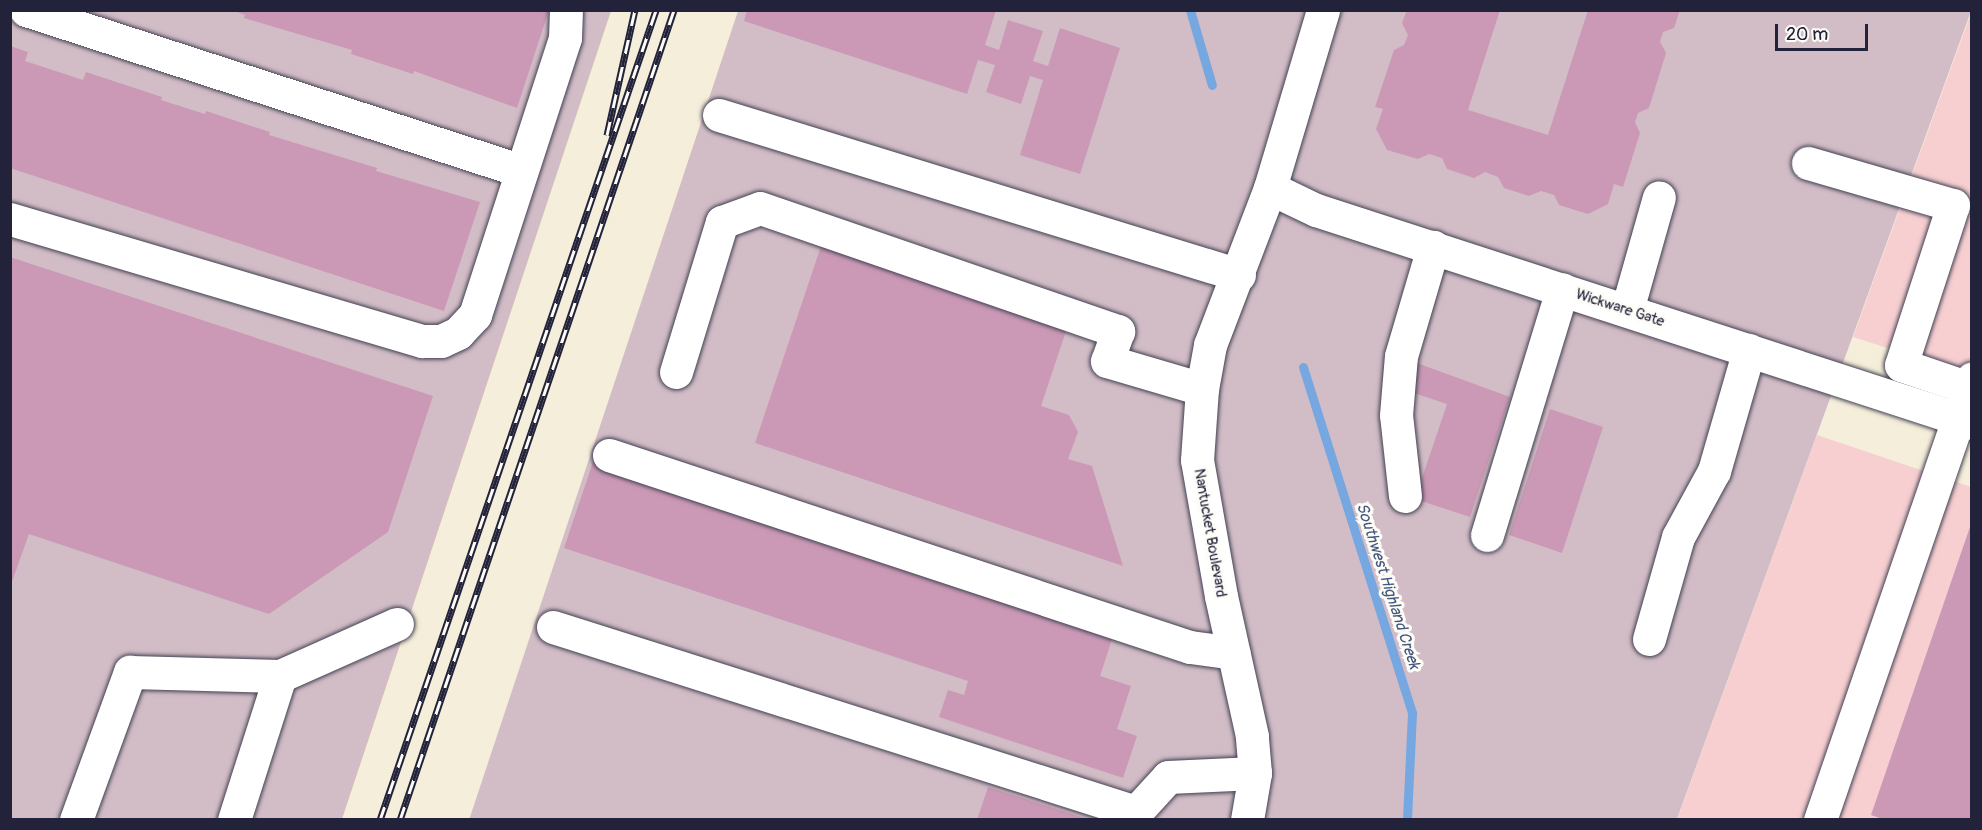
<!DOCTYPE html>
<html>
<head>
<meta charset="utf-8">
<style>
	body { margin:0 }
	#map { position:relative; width:1982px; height:830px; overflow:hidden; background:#f5eeda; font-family:Pangolin,sans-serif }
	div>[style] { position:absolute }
	.built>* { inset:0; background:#f7cfd1 }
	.industrial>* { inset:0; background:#d2bdc6 }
	.stream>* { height:9px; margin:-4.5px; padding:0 4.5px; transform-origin:4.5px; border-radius:4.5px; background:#76a7e0 }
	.building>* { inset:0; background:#cb99b5 }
	.roads { filter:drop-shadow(0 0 2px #424153) drop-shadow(0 0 2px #424153) }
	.minor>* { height:33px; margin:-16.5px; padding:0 16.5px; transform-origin:16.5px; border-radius:16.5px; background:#fff }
	.rail>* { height:7px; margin-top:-3.5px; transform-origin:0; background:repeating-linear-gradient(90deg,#fdfcf7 0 14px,#22223b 0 28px); box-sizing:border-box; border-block:2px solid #22223b }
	span { translate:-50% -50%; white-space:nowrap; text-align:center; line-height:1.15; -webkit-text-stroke:6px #fdfcf7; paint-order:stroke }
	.street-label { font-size:15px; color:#22223b }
	.water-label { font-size:16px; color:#44577d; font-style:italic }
	.frame { position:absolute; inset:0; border:12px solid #22223b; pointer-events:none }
	.scale { position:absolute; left:1775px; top:24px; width:93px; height:27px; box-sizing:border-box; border:3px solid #22223b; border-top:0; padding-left:8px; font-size:18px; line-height:21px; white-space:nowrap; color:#22223b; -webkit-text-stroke:4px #fdfcf7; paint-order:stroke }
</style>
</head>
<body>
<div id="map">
	<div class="built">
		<i style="clip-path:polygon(1971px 13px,1971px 375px,1853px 337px)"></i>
		<i style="clip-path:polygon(1817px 435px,1971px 487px,1971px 819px,1677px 820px)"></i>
	</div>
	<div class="industrial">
		<i style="clip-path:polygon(10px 11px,611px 11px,342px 819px,11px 819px)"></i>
		<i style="clip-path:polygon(738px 11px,1971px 11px,1677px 819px,469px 820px)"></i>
	</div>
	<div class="stream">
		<i style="left:1190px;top:10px;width:78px;rotate:73.7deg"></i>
		<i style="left:1303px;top:367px;width:363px;rotate:72.5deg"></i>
		<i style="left:1412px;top:713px;width:107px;rotate:92.7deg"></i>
	</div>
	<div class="building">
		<i style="clip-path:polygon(232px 10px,549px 10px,517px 108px,414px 71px,413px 74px,351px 54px,352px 50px,244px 18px,245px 15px)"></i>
		<i style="clip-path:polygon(747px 10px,996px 10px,985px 45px,999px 50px,1008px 20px,1043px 31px,1033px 61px,1048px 66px,1060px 28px,1120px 48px,1080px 174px,1020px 155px,1043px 80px,1030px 76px,1021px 104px,986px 92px,995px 65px,978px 60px,967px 94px,744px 21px)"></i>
		<i style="clip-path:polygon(1407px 10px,1500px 10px,1468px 110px,1548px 135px,1588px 10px,1680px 10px,1674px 28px,1663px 32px,1660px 42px,1666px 53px,1649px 108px,1638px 113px,1635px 122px,1640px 133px,1623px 187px,1614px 184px,1608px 204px,1588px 214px,1559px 205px,1554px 195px,1541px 191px,1529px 196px,1504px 188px,1498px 177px,1485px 172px,1474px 178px,1447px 169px,1442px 158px,1429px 154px,1418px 159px,1387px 150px,1376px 129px,1383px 109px,1375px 107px,1394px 50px,1404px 45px,1408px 35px,1402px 23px)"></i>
		<i style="clip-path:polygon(10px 46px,28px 52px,25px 61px,83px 80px,86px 72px,162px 97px,161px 100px,205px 114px,206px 111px,270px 132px,269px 135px,377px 168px,376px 171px,480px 202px,444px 311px,10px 168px)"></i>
		<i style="clip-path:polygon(821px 246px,1067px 328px,1041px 406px,1069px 415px,1078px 432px,1068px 459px,1092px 466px,1123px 566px,755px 443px)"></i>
		<i style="clip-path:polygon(10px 257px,433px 396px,388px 532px,269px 614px,29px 534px,10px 587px)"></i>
		<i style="clip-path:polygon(1417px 363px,1510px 397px,1470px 517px,1415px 499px,1447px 404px,1408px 391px)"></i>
		<i style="clip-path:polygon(1550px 409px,1603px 427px,1562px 553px,1509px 535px)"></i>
		<i style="clip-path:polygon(593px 462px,1114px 633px,1100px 676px,1131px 686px,1117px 729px,1137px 736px,1123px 778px,939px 717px,948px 690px,964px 695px,968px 681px,564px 548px)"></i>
		<i style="clip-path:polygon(1972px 521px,1972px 820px,1885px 820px,1871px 815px)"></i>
		<i style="clip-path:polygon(988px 787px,1087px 819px,1087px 820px,977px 820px)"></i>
	</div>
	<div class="roads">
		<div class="minor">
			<i style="left:26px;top:10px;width:521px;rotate:17.98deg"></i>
			<i style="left:719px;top:115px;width:544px;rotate:17.1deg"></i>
			<i style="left:1808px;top:163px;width:151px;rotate:16.2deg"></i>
			<i style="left:1953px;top:205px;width:168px;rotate:108deg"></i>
			<i style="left:1901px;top:365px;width:72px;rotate:18.7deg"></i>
			<i style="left:1270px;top:188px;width:51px;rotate:25.6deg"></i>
			<i style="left:1316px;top:210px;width:690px;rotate:17.99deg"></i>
			<i style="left:10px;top:219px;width:430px;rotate:16.5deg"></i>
			<i style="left:422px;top:341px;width:19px"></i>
			<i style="left:441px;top:341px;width:19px;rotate:-25deg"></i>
			<i style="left:458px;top:333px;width:25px;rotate:-47deg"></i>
			<i style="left:475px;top:315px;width:291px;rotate:-72deg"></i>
			<i style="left:565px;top:38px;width:28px;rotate:-88deg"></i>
			<i style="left:1627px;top:310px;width:117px;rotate:-74.2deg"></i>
			<i style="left:676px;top:372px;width:157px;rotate:-73deg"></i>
			<i style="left:722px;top:222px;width:40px;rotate:-20.2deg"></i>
			<i style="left:760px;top:208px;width:379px;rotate:19deg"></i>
			<i style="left:1118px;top:331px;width:32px;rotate:110deg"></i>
			<i style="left:1107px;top:361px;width:99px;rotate:16.4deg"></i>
			<i style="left:609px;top:455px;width:612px;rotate:18.29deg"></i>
			<i style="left:1190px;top:647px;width:44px;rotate:7.8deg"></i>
			<i style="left:1405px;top:496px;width:81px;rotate:-96.3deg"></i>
			<i style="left:1396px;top:415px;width:59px;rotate:-85.2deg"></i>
			<i style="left:1401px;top:356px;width:114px;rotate:-73.6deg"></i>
			<i style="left:1487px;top:535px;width:257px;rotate:-73deg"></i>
			<i style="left:553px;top:627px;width:612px;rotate:17.61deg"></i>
			<i style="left:1136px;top:812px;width:47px;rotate:-47.6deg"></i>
			<i style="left:1168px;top:777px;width:87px;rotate:-2.6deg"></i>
			<i style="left:1649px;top:639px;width:106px;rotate:-74.1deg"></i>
			<i style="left:1678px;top:537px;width:75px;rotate:-61.4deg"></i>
			<i style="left:1714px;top:471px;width:126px;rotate:-73.9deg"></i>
			<i style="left:76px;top:820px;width:158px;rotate:-70deg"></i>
			<i style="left:130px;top:672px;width:150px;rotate:1.5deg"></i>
			<i style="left:280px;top:676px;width:128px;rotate:-24deg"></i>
			<i style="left:234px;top:820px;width:151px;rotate:-72.3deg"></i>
			<i style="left:1247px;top:820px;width:48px;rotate:-80.3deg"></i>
			<i style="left:1255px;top:773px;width:37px;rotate:-95deg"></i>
			<i style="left:1252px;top:736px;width:143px;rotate:-102.5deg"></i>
			<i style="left:1221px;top:596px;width:138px;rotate:-100deg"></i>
			<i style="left:1197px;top:460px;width:71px;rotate:-86deg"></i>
			<i style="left:1202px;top:389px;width:45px;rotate:-79.7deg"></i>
			<i style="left:1210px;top:345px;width:168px;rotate:-69.1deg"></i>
			<i style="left:1270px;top:188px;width:186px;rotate:-73.4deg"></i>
			<i style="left:1820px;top:820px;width:467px;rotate:-71deg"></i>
		</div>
	</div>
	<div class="rail">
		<i style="left:607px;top:135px;width:128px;rotate:-77.4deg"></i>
		<i style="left:380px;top:820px;width:856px;rotate:-71.18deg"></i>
		<i style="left:400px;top:820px;width:855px;rotate:-71.31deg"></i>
	</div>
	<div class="street-label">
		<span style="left:1620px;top:308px;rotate:18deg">Wickware Gate</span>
		<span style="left:1210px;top:533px;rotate:80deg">Nantucket Boulevard</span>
	</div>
	<div class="water-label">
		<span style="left:1388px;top:586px;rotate:72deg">Southwest Highland Creek</span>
	</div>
	<div class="frame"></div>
	<div class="scale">20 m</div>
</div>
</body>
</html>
